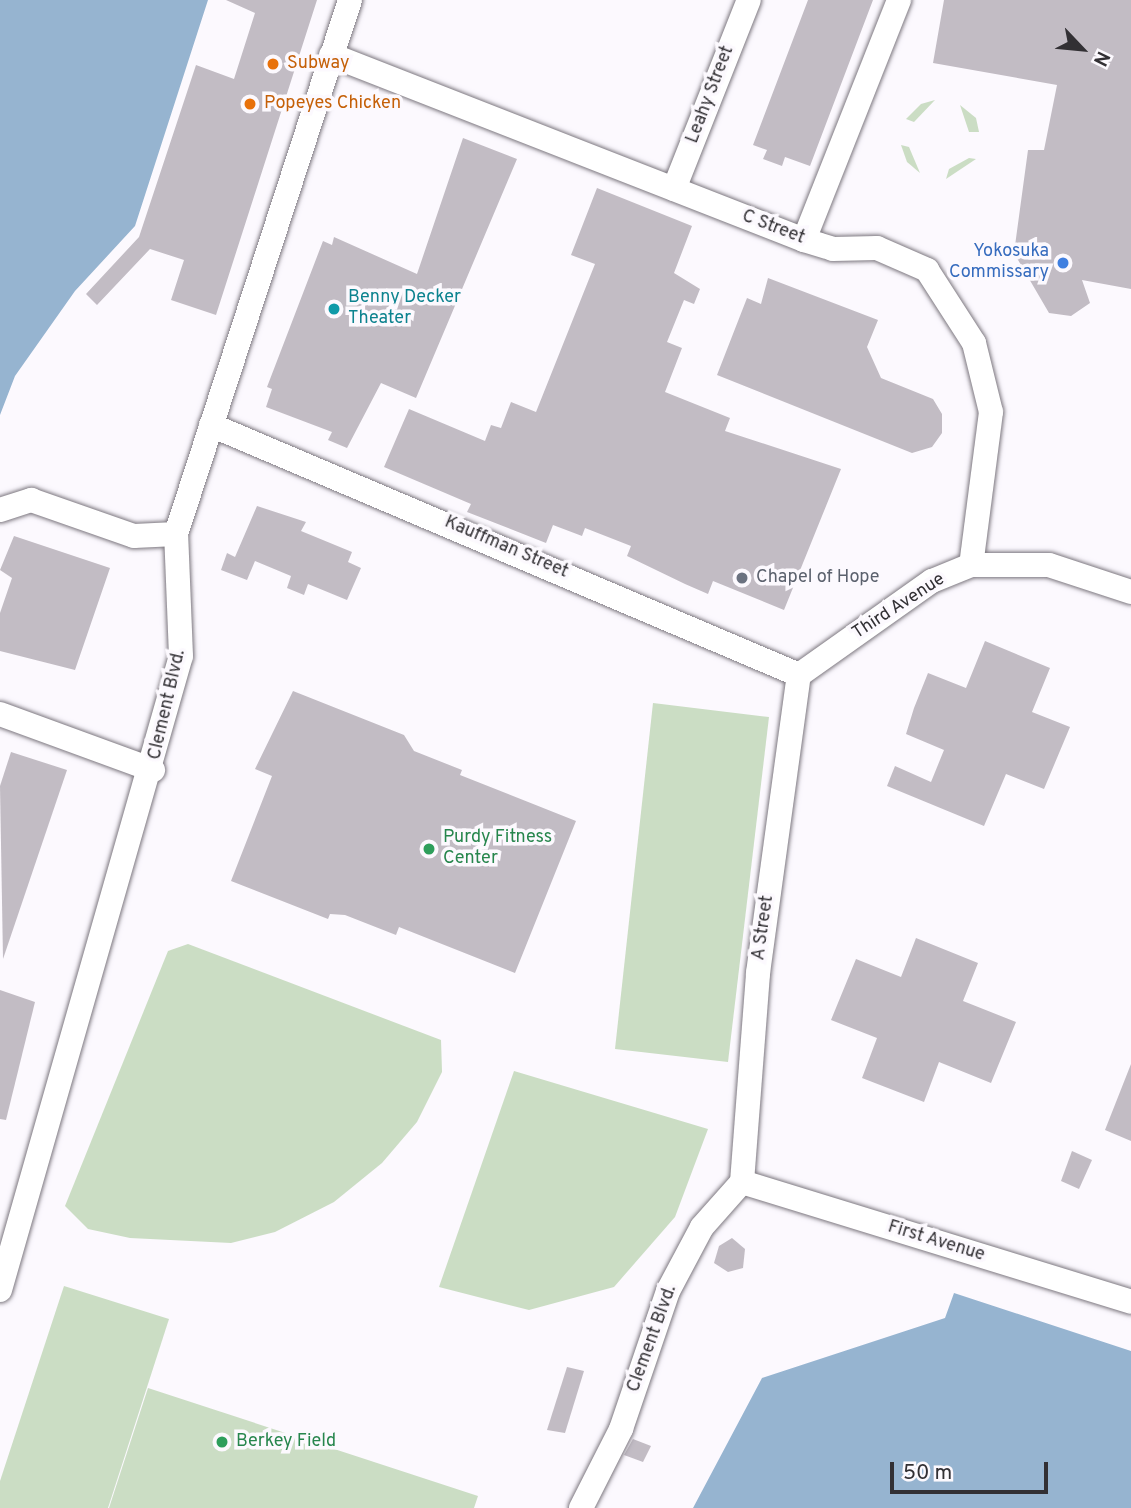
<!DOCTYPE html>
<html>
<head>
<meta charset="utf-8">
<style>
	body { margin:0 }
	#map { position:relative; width:1131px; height:1508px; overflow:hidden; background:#fcf9fe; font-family:Overpass,sans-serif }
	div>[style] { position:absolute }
	.green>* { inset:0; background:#cbddc4 }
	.water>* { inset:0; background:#96b4d0 }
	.building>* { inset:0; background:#c2bcc4 }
	.roads { filter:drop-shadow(0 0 2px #7d7880) drop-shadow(0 0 2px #7d7880) }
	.street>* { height:24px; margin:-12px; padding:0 12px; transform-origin:12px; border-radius:12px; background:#fff }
	.dots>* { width:19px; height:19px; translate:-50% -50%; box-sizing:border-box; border:4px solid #fcf9fe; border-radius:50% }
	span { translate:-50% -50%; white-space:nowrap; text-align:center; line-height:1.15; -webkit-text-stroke:7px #fcf9fe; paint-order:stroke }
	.food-label { font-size:18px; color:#c56008 }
	.left { translate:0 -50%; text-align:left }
	.street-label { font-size:18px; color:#323034 }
	.shop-label { font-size:18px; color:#366cbe }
	.right { translate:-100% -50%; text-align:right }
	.culture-label { font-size:18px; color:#0d838f }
	.worship-label { font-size:18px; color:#5b616d }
	.leisure-label { font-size:18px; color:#27864d }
	.north { position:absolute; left:1047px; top:14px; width:70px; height:70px; -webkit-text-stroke:5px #fcf9fe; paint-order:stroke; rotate:116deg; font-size:19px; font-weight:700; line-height:28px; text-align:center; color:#323034 }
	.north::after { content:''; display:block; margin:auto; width:24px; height:32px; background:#323034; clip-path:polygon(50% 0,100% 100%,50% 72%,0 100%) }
	.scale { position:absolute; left:890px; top:1462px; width:158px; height:32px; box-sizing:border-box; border:4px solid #323034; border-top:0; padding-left:9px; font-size:21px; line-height:24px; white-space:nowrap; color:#323034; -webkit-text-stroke:5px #fcf9fe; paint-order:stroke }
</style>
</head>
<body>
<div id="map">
	<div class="green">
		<i style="clip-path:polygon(935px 100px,914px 122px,906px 119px,921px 104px)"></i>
		<i style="clip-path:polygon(960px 105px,976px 118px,979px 132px,969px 132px)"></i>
		<i style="clip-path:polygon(901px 145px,909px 147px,920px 173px,907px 162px)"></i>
		<i style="clip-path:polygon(969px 158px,976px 159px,946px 179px,949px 169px)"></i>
		<i style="clip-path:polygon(653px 703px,769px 717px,728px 1062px,615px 1049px)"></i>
		<i style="clip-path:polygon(188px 944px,441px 1040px,442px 1072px,417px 1122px,382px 1163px,334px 1202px,275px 1232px,231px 1243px,130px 1238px,88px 1229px,65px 1206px,168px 951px)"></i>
		<i style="clip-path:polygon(514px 1071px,708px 1129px,675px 1217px,614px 1287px,529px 1310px,439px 1287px)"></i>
		<i style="clip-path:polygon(64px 1286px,169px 1319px,108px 1508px,0 1508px,0 1481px)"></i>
		<i style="clip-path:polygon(148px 1388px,478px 1496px,474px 1508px,109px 1508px)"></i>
	</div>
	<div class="water">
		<i style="clip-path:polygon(0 0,208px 0,135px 226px,75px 291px,15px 376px,0 415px)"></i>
		<i style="clip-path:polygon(954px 1293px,1131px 1351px,1131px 1508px,693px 1508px,762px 1378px,945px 1318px)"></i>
	</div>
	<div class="building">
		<i style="clip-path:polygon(226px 0,317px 0,216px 315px,171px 300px,184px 260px,150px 249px,97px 305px,86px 294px,139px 237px,196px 65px,234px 79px,255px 13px)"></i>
		<i style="clip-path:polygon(808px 0,873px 0,810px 166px,785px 157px,782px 166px,763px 159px,767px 150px,753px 145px)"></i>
		<i style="clip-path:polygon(944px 0,1131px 0,1131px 289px,1082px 280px,1090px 303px,1071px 316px,1049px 313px,1014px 253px,1028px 150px,1044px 150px,1057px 85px,933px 63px)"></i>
		<i style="clip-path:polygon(463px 138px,517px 159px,416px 398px,381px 383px,347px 448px,328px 440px,332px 432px,266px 407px,272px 389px,267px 387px,323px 241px,332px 245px,334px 237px,417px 274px)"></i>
		<i style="clip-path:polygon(597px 188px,692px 226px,674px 273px,700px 289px,694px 304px,684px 300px,667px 342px,682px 348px,665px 392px,730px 418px,725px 431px,841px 469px,784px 610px,713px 581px,708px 594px,685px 584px,627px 556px,631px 546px,585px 528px,582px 536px,553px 525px,546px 543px,467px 512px,471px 504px,384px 467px,409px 409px,485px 441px,491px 425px,501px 428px,511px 402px,536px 412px,595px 264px,571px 255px)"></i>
		<i style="clip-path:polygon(768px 278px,878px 320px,867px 347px,881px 378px,933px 399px,942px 414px,942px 433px,932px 447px,912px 453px,717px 375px,747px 298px,761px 304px)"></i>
		<i style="clip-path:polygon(257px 506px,306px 522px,301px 531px,352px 552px,348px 562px,361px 568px,347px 600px,308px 584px,304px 595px,287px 588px,291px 576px,255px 561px,247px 580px,221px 570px,227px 553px,235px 557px)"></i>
		<i style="clip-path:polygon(14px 536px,110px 568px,75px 670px,0 651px,0 613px,12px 578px,0 570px)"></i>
		<i style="clip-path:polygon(985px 641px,1050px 668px,1032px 712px,1070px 727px,1044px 789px,1006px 774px,984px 826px,887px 786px,895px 766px,931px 782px,944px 750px,906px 734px,914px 708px,928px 673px,966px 688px)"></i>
		<i style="clip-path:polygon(293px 691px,404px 735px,414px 751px,462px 770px,460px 775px,576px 821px,515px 973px,399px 927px,396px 935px,345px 915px,330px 914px,328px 919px,231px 881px,272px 776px,255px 769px)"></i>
		<i style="clip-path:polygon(11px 752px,67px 770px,3px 959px,0 786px)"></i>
		<i style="clip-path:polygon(916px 938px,978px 963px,963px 1001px,1016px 1022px,991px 1083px,939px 1062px,924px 1102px,862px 1078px,877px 1038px,831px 1020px,856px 959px,901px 977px)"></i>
		<i style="clip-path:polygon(0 990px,35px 1002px,6px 1120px,0 1119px)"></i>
		<i style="clip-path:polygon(1131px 1064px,1131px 1141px,1105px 1130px)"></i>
		<i style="clip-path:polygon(1072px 1151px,1092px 1160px,1079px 1189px,1061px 1181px)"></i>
		<i style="clip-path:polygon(732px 1238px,745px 1249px,743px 1268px,728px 1272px,714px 1263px,719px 1246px)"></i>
		<i style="clip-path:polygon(567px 1367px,584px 1371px,565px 1433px,547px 1430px)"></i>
		<i style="clip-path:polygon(633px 1439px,651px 1446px,643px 1462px,624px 1455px)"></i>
	</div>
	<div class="roads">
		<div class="street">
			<i style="left:331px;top:55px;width:508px;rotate:21.36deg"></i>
			<i style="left:804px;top:240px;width:30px;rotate:17deg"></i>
			<i style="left:833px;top:249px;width:44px;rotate:-1.3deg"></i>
			<i style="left:877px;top:248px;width:55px;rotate:23.7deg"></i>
			<i style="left:927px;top:270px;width:87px;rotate:57.2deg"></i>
			<i style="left:974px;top:343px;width:71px;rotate:76.2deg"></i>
			<i style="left:991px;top:412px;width:154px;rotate:97.4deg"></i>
			<i style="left:674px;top:189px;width:203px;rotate:-68.4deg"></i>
			<i style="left:804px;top:240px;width:258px;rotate:-68.4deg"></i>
			<i style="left:211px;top:425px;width:639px;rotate:23.03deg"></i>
			<i style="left:0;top:510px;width:33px;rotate:-18deg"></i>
			<i style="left:31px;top:500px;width:109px;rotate:19.3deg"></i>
			<i style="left:134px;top:536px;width:42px;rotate:-2.7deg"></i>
			<i style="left:799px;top:675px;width:163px;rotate:-35.3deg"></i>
			<i style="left:932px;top:581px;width:42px;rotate:-22.3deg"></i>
			<i style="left:971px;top:565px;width:78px"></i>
			<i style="left:1049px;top:565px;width:86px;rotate:18.2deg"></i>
			<i style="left:0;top:714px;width:163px;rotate:20.1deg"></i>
			<i style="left:742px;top:1182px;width:210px;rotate:-85.6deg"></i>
			<i style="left:758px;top:973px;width:301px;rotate:-82.2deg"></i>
			<i style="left:742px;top:1182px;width:407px;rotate:17.1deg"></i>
			<i style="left:0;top:1290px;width:659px;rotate:-74.07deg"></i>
			<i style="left:181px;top:656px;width:122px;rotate:-92.3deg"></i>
			<i style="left:176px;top:534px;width:562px;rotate:-71.95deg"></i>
			<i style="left:581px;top:1508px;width:89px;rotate:-63.1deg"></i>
			<i style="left:621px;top:1429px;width:146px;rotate:-71.2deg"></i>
			<i style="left:668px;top:1291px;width:72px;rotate:-62deg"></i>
			<i style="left:702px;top:1227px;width:60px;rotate:-48.4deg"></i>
		</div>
	</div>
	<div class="dots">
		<i style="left:273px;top:64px;background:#e8710a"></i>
		<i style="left:250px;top:104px;background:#e8710a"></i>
		<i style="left:1063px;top:263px;background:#3f7fe0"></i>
		<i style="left:334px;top:309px;background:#0f9aa8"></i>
		<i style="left:742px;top:578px;background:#6b7280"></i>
		<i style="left:429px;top:849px;background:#2e9e5b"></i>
		<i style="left:222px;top:1442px;background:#2e9e5b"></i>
	</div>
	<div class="food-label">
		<span class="left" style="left:287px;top:64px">Subway</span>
		<span class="left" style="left:264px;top:104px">Popeyes Chicken</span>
	</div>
	<div class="street-label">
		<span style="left:711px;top:95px;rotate:-69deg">Leahy Street</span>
		<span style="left:773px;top:228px;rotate:21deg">C Street</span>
		<span style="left:506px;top:548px;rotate:23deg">Kauffman Street</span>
		<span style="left:899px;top:607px;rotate:-33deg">Third Avenue</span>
		<span style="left:168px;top:705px;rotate:-77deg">Clement Blvd.</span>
		<span style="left:764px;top:928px;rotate:-82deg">A Street</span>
		<span style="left:936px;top:1242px;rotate:17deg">First Avenue</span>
		<span style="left:653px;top:1339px;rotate:-70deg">Clement Blvd.</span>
	</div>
	<div class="shop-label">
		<span class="right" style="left:1049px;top:263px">Yokosuka<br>Commissary</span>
	</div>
	<div class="culture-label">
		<span class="left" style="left:348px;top:309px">Benny Decker<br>Theater</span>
	</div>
	<div class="worship-label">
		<span class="left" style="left:756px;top:578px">Chapel of Hope</span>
	</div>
	<div class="leisure-label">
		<span class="left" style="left:443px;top:849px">Purdy Fitness<br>Center</span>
		<span class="left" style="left:236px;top:1442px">Berkey Field</span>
	</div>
	<div class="north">N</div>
	<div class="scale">50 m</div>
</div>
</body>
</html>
